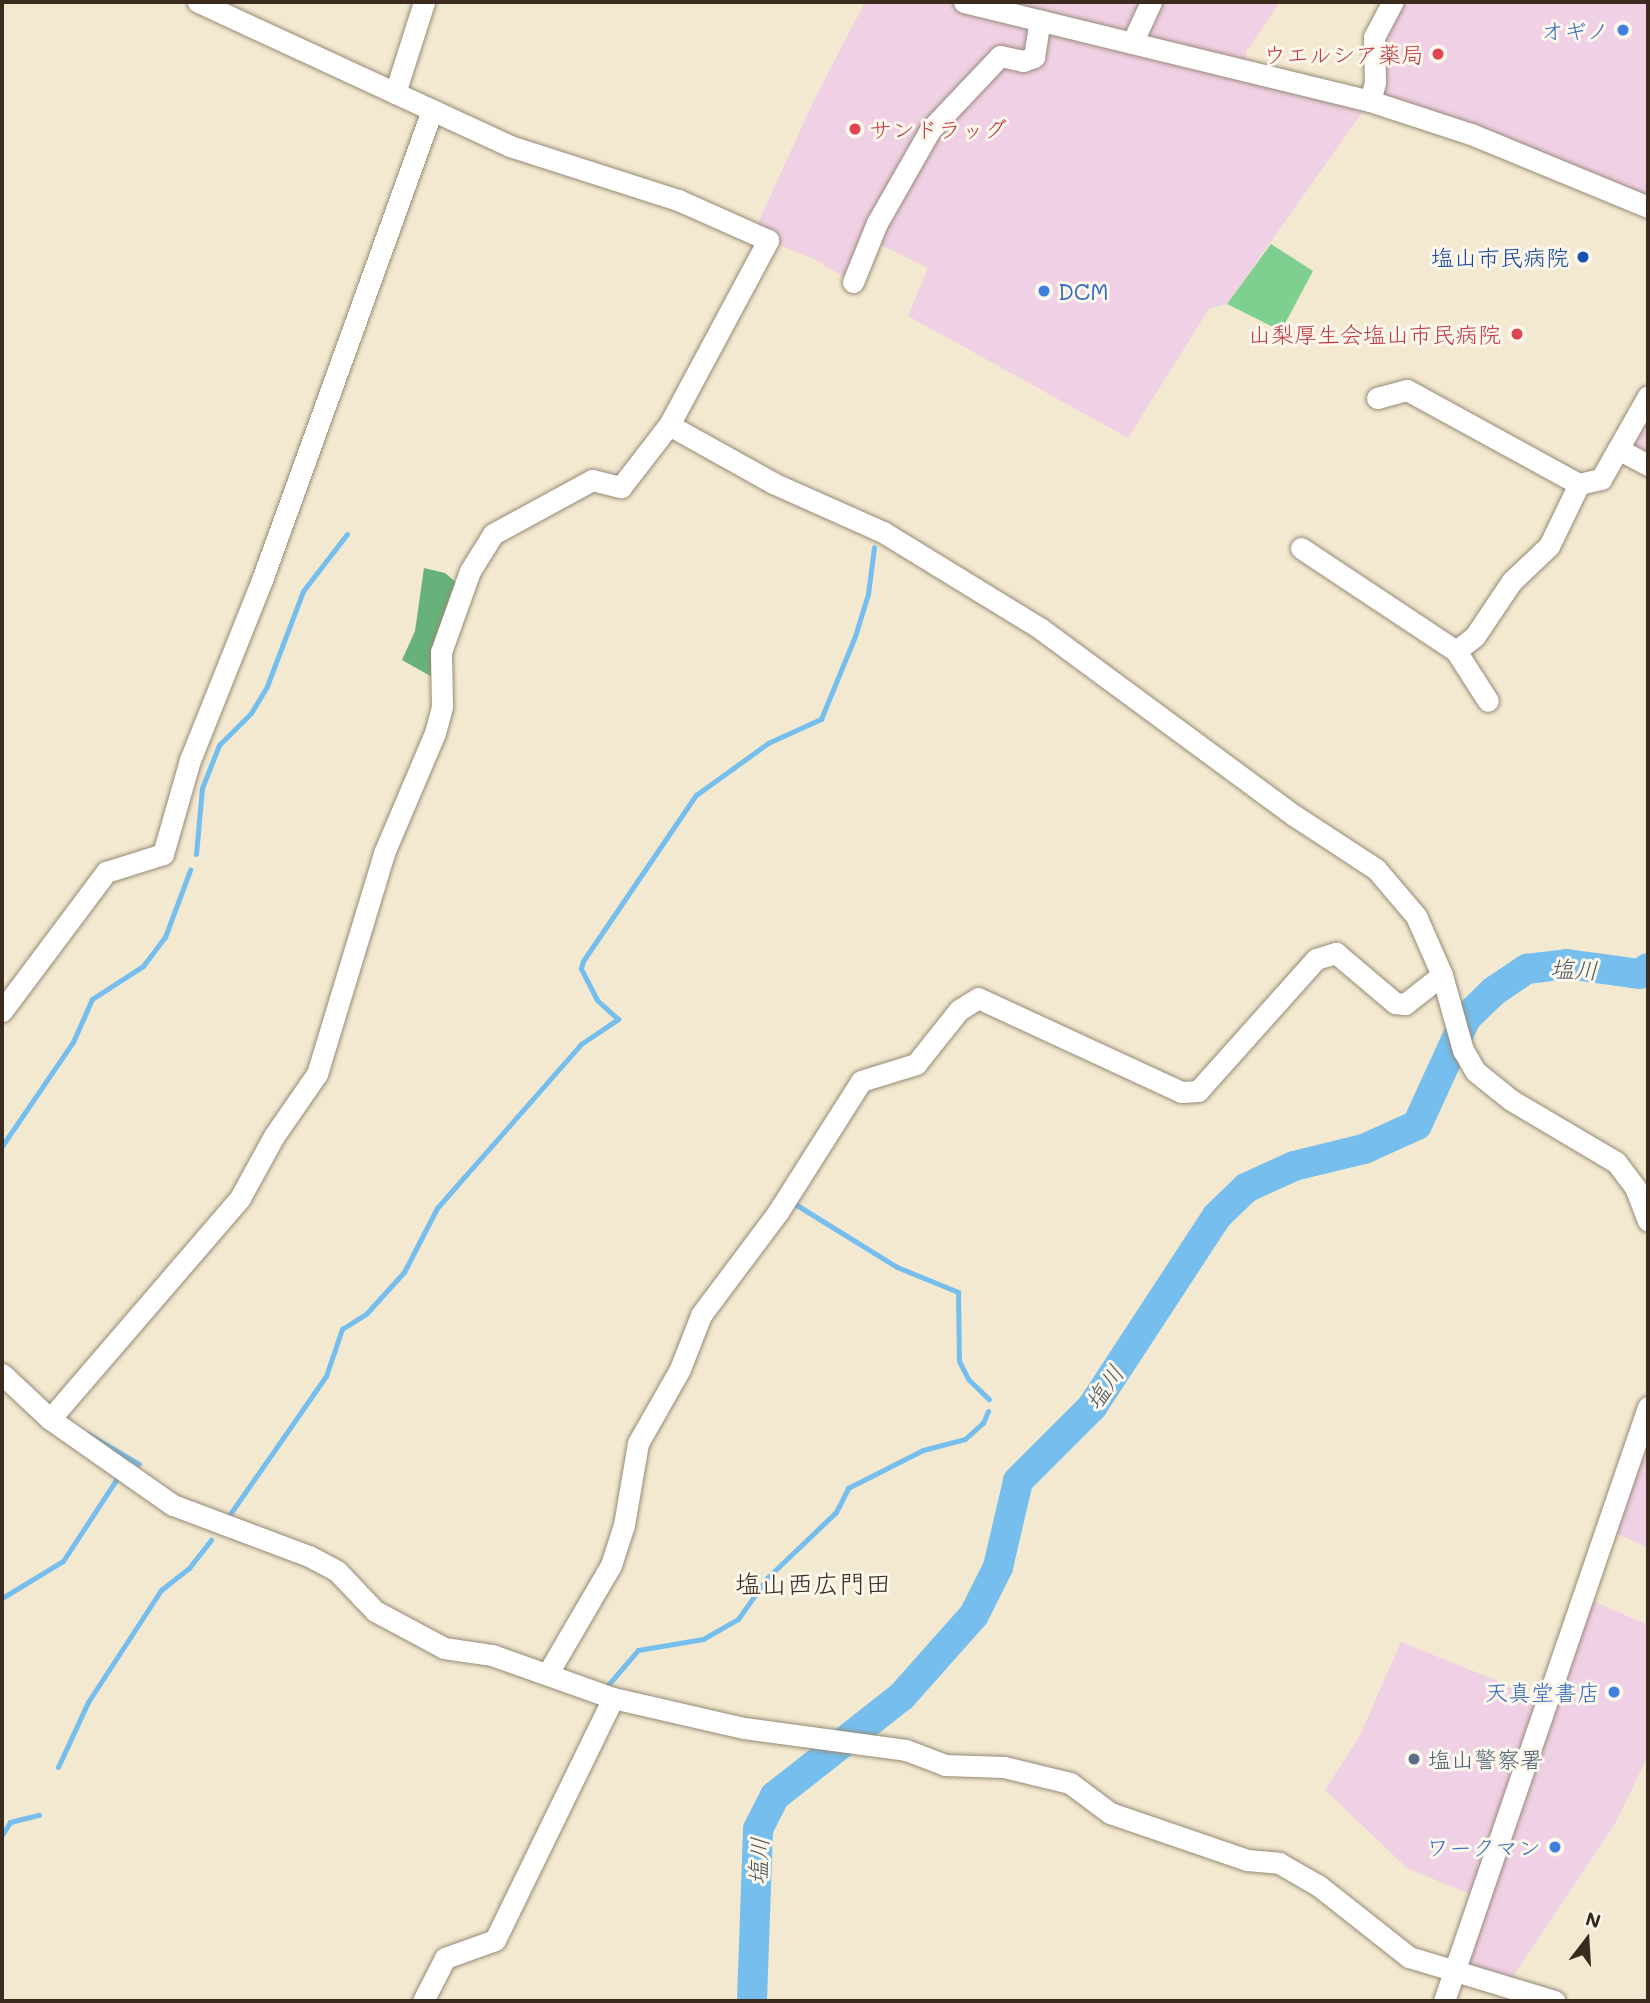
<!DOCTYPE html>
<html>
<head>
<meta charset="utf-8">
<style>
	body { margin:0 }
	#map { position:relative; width:1650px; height:2003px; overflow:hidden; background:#f3e9d0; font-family:Mali,"Klee One",sans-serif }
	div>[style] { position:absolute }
	.built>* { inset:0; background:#f0d0e4 }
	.green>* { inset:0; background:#7fcf90 }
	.forest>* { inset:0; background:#67b27a }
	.stream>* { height:5px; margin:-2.5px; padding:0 2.5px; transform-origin:2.5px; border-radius:2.5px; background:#75beed }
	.river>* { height:30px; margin:-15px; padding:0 15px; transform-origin:15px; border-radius:15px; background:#75beed }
	.roads { filter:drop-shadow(0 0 2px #978a77) drop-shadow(0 0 2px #978a77) }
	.minor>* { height:21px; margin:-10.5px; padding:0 10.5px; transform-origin:10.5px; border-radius:10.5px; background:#fff }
	.dots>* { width:19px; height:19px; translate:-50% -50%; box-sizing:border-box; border:4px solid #fbf7ec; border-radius:50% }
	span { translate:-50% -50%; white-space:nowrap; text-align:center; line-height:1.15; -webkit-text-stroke:6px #fbf7ec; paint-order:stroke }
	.shop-label { font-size:23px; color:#366cbe }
	.right { translate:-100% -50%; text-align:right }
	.left { translate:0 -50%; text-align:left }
	.health-label { font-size:23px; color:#be3a42 }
	.transit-label { font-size:23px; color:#164399 }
	.service-label { font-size:23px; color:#4e5e75 }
	.water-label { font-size:24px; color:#4c565c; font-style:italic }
	.quarter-label { font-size:26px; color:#3b2a1e }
	.frame { position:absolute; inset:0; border:4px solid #3b2a1e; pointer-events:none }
	.north { position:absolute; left:1552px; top:1905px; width:70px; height:70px; -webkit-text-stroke:5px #fbf7ec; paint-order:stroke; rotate:17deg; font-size:19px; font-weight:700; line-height:28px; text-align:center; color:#3b2a1e }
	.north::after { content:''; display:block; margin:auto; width:24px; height:32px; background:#3b2a1e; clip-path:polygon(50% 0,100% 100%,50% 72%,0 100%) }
</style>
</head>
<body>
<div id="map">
	<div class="built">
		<i style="clip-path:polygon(865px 2px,1280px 2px,1246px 52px,1246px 71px,1369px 101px,1393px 2px,1648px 2px,1648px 207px,1370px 101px,1227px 304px,1209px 309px,1128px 438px,908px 316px,928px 268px,871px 240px,853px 282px,814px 259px,753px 234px,815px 98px)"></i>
		<i style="clip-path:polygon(1648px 396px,1648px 465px,1618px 449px)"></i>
		<i style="clip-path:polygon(1648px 1407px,1648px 1548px,1607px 1529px)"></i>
		<i style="clip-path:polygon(1584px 1597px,1648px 1625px,1648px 1756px,1615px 1824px,1506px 1987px,1455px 1969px,1479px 1898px,1407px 1868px,1325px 1790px,1359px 1737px,1401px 1642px,1503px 1683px,1545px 1709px)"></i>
	</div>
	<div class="green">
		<i style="clip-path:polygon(1271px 244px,1313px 271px,1281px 331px,1227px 304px)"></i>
	</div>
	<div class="forest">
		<i style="clip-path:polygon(424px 568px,445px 573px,459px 585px,434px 678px,402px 660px,415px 631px)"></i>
	</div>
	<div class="stream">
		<i style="left:196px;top:854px;width:66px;rotate:-84.8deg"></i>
		<i style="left:202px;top:788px;width:46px;rotate:-68.4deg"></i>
		<i style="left:219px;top:745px;width:45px;rotate:-45deg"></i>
		<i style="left:251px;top:713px;width:31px;rotate:-59deg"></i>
		<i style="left:267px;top:686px;width:102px;rotate:-69.2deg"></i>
		<i style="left:303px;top:591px;width:72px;rotate:-52.3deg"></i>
		<i style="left:2px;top:1146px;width:126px;rotate:-55.7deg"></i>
		<i style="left:73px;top:1042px;width:47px;rotate:-66.2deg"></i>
		<i style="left:92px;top:999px;width:61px;rotate:-32.9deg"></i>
		<i style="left:143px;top:966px;width:36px;rotate:-53deg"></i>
		<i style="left:165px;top:937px;width:72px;rotate:-69.5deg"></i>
		<i style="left:795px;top:1204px;width:120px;rotate:31.7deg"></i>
		<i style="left:897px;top:1267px;width:66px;rotate:22.3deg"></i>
		<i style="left:958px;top:1292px;width:69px;rotate:89.2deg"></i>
		<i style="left:959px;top:1361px;width:20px;rotate:63deg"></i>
		<i style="left:968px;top:1379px;width:29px;rotate:44deg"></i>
		<i style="left:88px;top:1434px;width:59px;rotate:30.5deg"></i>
		<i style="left:228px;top:1517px;width:172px;rotate:-55.2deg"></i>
		<i style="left:326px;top:1376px;width:50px;rotate:-71.2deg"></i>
		<i style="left:342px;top:1329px;width:28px;rotate:-32deg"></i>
		<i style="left:366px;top:1314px;width:57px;rotate:-47.9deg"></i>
		<i style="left:404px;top:1272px;width:72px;rotate:-62.7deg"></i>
		<i style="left:437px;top:1208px;width:218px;rotate:-48.7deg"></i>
		<i style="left:581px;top:1044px;width:45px;rotate:-34deg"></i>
		<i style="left:618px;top:1019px;width:28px;rotate:-138deg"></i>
		<i style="left:597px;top:1000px;width:36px;rotate:-117deg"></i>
		<i style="left:581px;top:968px;width:7px;rotate:-74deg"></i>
		<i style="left:583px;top:961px;width:201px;rotate:-55.8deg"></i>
		<i style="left:696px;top:795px;width:89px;rotate:-35.8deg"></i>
		<i style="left:768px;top:743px;width:58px;rotate:-24.4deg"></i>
		<i style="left:821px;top:719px;width:90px;rotate:-67.7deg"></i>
		<i style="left:855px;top:636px;width:44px;rotate:-72.8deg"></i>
		<i style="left:868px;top:594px;width:47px;rotate:-82.7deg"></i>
		<i style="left:2px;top:1598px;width:71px;rotate:-31.2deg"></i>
		<i style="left:63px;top:1561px;width:97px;rotate:-56.8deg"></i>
		<i style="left:608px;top:1685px;width:46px;rotate:-49.4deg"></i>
		<i style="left:638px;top:1650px;width:66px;rotate:-9.6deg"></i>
		<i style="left:703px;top:1639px;width:40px;rotate:-29.7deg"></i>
		<i style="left:738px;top:1619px;width:50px;rotate:-54.7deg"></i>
		<i style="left:767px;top:1578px;width:95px;rotate:-43.7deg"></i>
		<i style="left:836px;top:1512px;width:27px;rotate:-63deg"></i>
		<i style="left:848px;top:1488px;width:84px;rotate:-26.9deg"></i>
		<i style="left:923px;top:1450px;width:43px;rotate:-14.7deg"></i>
		<i style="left:965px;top:1439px;width:24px;rotate:-42deg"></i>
		<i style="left:983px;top:1423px;width:13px;rotate:-67deg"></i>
		<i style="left:58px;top:1767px;width:72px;rotate:-65.2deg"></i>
		<i style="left:88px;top:1702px;width:134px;rotate:-56.9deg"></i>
		<i style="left:161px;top:1590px;width:36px;rotate:-38deg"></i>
		<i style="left:189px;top:1568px;width:36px;rotate:-52deg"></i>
		<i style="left:2px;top:1835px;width:15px;rotate:-58deg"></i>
		<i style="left:10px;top:1822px;width:30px;rotate:-14deg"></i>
	</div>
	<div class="river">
		<i style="left:752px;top:2001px;width:172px;rotate:-88deg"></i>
		<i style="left:758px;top:1829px;width:37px;rotate:-63deg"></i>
		<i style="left:775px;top:1796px;width:162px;rotate:-38.2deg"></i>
		<i style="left:902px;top:1696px;width:108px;rotate:-48.4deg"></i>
		<i style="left:974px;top:1615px;width:54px;rotate:-63.4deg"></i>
		<i style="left:998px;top:1567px;width:88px;rotate:-76.9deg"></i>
		<i style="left:1018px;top:1481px;width:105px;rotate:-45deg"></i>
		<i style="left:1092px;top:1407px;width:228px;rotate:-56.8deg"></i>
		<i style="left:1217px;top:1216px;width:40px;rotate:-44deg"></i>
		<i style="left:1246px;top:1188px;width:53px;rotate:-24.6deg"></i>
		<i style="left:1294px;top:1166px;width:72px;rotate:-13.7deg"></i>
		<i style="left:1364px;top:1149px;width:58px;rotate:-24.4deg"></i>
		<i style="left:1417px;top:1125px;width:118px;rotate:-65.4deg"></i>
		<i style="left:1466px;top:1018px;width:39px;rotate:-44deg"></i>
		<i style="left:1494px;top:991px;width:40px;rotate:-34deg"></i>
		<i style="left:1527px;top:969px;width:40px;rotate:-7.1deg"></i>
		<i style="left:1567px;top:964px;width:74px;rotate:7.8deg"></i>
		<i style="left:1640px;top:974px;width:10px;rotate:-37deg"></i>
	</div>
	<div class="roads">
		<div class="minor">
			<i style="left:964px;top:2px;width:418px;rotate:13.7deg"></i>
			<i style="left:1370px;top:101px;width:106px;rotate:18.1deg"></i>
			<i style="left:1471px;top:134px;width:191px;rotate:22.4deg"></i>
			<i style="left:1132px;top:43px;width:45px;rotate:-65.1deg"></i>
			<i style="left:395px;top:93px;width:96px;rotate:-72.3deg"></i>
			<i style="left:1370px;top:101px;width:20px;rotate:-75deg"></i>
			<i style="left:1375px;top:82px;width:45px;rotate:-91.3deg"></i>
			<i style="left:1374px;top:37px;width:40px;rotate:-62deg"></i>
			<i style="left:853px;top:282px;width:64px;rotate:-67.9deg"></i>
			<i style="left:877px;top:223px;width:107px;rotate:-60.3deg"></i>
			<i style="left:930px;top:130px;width:102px;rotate:-46.6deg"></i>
			<i style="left:1000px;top:56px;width:24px;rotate:12deg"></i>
			<i style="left:1023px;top:61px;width:12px;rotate:-20deg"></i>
			<i style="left:1034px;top:57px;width:37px;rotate:-81deg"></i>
			<i style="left:1377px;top:398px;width:31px;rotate:-15deg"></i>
			<i style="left:1407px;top:390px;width:196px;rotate:28.7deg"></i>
			<i style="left:1579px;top:484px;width:23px;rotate:-13deg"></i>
			<i style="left:1601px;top:479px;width:95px;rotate:-60.5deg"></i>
			<i style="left:669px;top:425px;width:119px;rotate:29.1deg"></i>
			<i style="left:773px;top:483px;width:120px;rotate:24deg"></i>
			<i style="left:883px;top:532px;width:185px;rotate:31.5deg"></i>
			<i style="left:1041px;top:629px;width:315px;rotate:36.4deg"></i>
			<i style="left:1295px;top:816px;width:97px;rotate:33.2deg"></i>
			<i style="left:1376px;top:869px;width:62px;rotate:49.6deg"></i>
			<i style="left:1416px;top:916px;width:64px;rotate:66.2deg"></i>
			<i style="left:1442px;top:975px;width:78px;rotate:74.4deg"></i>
			<i style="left:1463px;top:1050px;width:24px;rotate:60deg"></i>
			<i style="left:1475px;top:1071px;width:46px;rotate:38.9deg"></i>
			<i style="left:1511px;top:1100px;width:122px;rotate:30.6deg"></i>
			<i style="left:1616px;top:1162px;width:31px;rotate:53deg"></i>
			<i style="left:1635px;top:1187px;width:36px;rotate:69deg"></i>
			<i style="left:1618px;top:449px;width:34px;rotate:28deg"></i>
			<i style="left:1301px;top:548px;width:186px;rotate:33.6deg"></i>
			<i style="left:1456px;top:651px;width:59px;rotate:57.4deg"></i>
			<i style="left:1456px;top:651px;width:24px;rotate:-38deg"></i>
			<i style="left:1475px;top:636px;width:66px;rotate:-56.1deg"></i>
			<i style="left:1512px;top:581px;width:51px;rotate:-43.4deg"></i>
			<i style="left:1549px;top:546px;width:69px;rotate:-64.2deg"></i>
			<i style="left:2px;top:1011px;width:174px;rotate:-53.2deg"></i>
			<i style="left:106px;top:872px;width:60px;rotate:-17.5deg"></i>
			<i style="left:163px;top:854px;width:98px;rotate:-74deg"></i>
			<i style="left:190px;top:760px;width:194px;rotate:-68.2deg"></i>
			<i style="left:262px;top:580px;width:500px;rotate:-70.1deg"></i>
			<i style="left:2px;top:1374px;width:66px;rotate:43.2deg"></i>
			<i style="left:50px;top:1419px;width:150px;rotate:35deg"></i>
			<i style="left:173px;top:1505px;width:145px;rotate:20.6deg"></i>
			<i style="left:309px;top:1556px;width:32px;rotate:28deg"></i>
			<i style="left:337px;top:1571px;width:55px;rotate:46.5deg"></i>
			<i style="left:375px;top:1611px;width:78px;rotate:28.2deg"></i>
			<i style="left:444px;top:1648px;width:49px;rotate:8.3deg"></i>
			<i style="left:492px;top:1655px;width:128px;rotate:19.6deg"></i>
			<i style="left:613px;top:1698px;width:134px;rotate:12.9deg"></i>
			<i style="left:744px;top:1728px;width:163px;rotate:7.7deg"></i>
			<i style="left:906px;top:1750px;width:42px;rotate:21deg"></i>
			<i style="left:945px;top:1765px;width:59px;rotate:1.9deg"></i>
			<i style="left:1004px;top:1767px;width:68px;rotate:13.6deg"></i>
			<i style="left:1070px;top:1783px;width:50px;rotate:36.9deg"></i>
			<i style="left:1110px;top:1813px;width:145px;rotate:18.9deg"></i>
			<i style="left:1247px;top:1860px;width:32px;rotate:5deg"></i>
			<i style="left:1279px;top:1863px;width:46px;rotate:29.9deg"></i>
			<i style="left:1319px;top:1886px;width:115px;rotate:38.3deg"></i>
			<i style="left:1409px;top:1957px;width:152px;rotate:16.8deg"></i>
			<i style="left:50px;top:1419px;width:291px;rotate:-49.3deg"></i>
			<i style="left:240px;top:1198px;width:71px;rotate:-61.3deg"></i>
			<i style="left:274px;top:1136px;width:75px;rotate:-55.3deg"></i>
			<i style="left:317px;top:1074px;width:231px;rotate:-73.1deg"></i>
			<i style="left:384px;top:853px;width:130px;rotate:-67deg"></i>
			<i style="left:435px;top:733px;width:28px;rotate:-75deg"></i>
			<i style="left:442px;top:706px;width:54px;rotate:-91.1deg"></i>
			<i style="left:441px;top:652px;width:86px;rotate:-70.3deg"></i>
			<i style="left:470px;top:571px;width:44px;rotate:-58.1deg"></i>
			<i style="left:493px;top:534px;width:113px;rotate:-28.6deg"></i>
			<i style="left:592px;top:480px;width:30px;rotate:14deg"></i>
			<i style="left:621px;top:487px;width:78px;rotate:-52.3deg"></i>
			<i style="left:669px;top:425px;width:210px;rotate:-61.8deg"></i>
			<i style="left:768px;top:240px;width:98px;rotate:-156deg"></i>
			<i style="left:678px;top:200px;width:176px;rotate:-162.2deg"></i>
			<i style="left:510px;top:146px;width:344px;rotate:-155.2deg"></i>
			<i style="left:548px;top:1673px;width:125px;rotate:-59.7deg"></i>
			<i style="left:611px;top:1565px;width:42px;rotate:-72deg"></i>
			<i style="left:624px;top:1525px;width:83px;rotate:-80.3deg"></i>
			<i style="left:638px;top:1443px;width:85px;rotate:-60.4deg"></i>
			<i style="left:680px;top:1369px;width:58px;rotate:-68.7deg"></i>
			<i style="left:701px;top:1315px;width:129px;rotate:-53.2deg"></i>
			<i style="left:778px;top:1212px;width:155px;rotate:-57.6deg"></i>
			<i style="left:861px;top:1081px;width:58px;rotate:-17.2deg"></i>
			<i style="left:916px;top:1064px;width:69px;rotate:-51.5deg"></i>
			<i style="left:959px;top:1010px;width:22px;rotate:-32deg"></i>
			<i style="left:978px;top:998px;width:224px;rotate:24.8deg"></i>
			<i style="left:1181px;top:1092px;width:17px;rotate:-3deg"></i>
			<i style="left:1198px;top:1091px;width:177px;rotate:-48.2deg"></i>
			<i style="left:1316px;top:959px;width:21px;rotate:-17deg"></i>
			<i style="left:1336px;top:953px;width:77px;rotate:40.3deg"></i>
			<i style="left:1395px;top:1003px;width:10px;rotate:6deg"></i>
			<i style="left:1405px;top:1004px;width:47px;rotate:-38.1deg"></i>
			<i style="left:423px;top:2001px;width:48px;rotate:-62.9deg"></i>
			<i style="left:445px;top:1958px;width:53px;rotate:-19.8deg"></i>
			<i style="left:495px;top:1940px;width:269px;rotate:-64deg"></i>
			<i style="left:1444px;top:2001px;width:628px;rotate:-71.05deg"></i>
		</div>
	</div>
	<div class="dots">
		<i style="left:1623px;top:30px;background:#3f7fe0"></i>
		<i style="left:1438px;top:54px;background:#e0444e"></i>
		<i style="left:855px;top:129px;background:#e0444e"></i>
		<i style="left:1583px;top:257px;background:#1a4fb4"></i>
		<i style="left:1044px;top:291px;background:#3f7fe0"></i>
		<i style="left:1517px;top:334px;background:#e0444e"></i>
		<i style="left:1614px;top:1692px;background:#3f7fe0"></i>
		<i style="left:1414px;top:1759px;background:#5c6f8a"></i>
		<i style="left:1555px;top:1847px;background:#3f7fe0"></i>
	</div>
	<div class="shop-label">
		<span class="right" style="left:1609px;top:30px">オギノ</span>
		<span class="left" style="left:1058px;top:291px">DCM</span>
		<span class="right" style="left:1600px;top:1692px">天真堂書店</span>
		<span class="right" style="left:1541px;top:1847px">ワークマン</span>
	</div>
	<div class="health-label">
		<span class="right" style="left:1424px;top:54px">ウエルシア薬局</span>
		<span class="left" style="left:869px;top:129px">サンドラッグ</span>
		<span class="right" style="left:1501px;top:334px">山梨厚生会塩山市民病院</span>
	</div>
	<div class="transit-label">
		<span class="right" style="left:1569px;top:257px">塩山市民病院</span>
	</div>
	<div class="service-label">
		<span class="left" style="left:1428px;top:1759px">塩山警察署</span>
	</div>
	<div class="water-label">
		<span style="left:1574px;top:969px;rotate:2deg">塩川</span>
		<span style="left:1104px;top:1387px;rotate:-55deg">塩川</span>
		<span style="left:758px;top:1861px;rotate:-87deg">塩川</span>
	</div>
	<div class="quarter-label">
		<span style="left:813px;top:1584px">塩山西広門田</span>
	</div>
	<div class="frame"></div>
	<div class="north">N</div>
</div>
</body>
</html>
